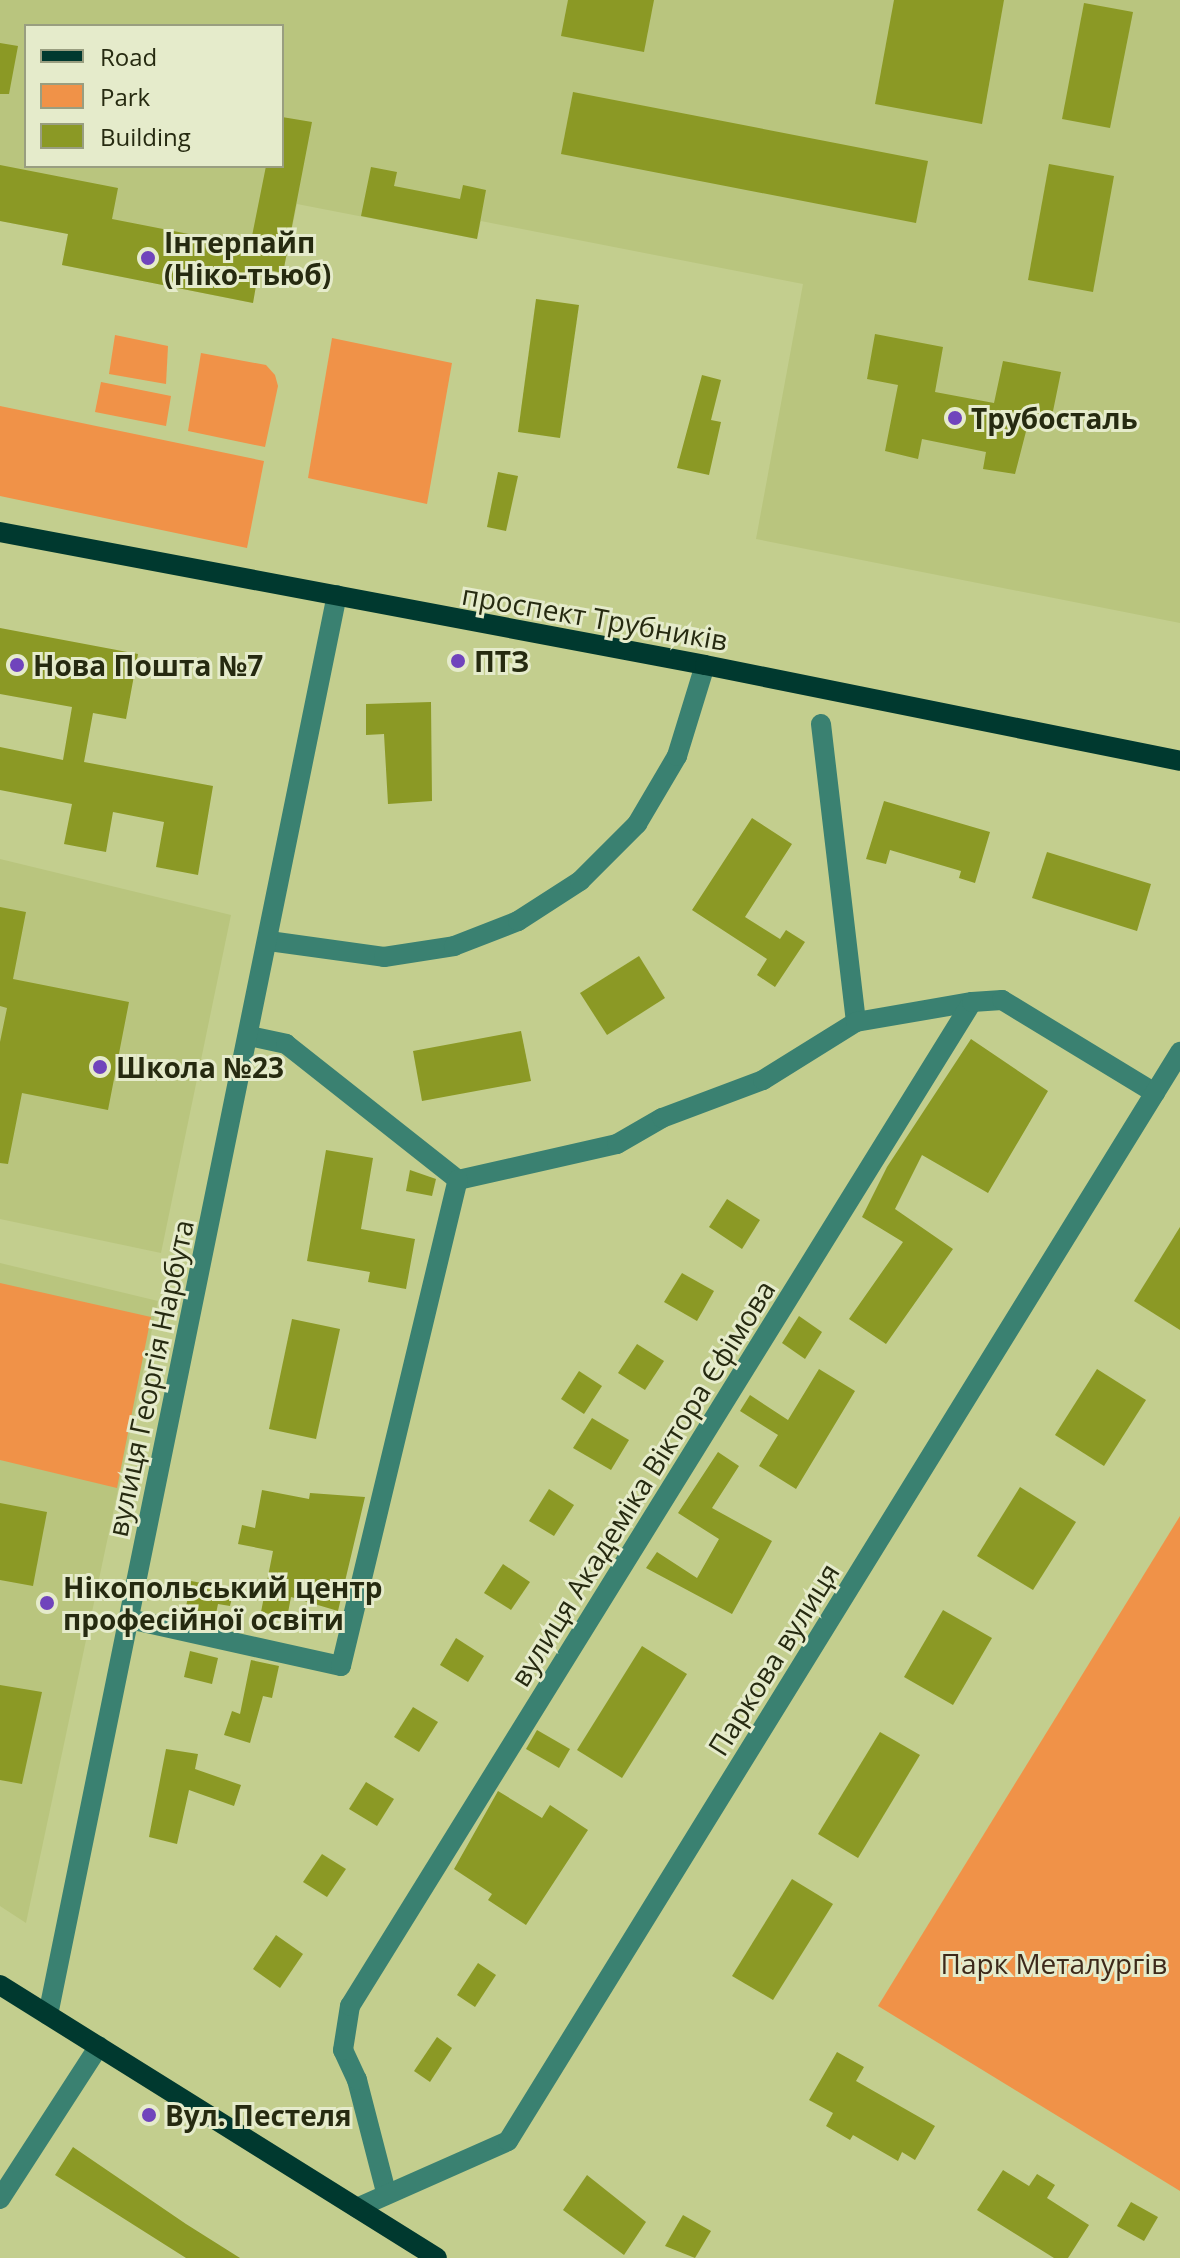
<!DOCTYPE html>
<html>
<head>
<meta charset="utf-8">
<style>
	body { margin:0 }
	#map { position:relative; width:1180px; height:2258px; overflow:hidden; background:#c3ce8e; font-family:"Open Sans",sans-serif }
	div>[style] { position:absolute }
	.built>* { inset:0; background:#b9c57e }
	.green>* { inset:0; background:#f09248 }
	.building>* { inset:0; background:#8b9925 }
	.minor>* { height:20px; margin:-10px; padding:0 10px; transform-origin:10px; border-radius:10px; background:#3a8171 }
	.major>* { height:20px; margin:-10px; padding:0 10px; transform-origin:10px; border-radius:10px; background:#00392f }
	.dots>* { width:22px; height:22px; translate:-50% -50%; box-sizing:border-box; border:4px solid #e5ebcb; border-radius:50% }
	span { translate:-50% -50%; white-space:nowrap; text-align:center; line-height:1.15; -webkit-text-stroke:6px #e5ebcb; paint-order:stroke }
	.poi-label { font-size:28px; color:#262a10; font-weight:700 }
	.left { translate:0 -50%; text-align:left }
	.street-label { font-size:28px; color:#262a10 }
	.park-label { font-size:28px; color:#3d291a }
	.legend { position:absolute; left:24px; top:24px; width:260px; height:144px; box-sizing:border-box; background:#e5ebcb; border:2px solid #999e80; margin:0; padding:10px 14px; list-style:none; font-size:24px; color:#262a10 }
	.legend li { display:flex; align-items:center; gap:16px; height:40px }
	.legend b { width:40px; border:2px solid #999e80 }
</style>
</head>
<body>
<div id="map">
	<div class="built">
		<i style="clip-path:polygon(evenodd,0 0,1180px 0,1180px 623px,756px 539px,803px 284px,481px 221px,477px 239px,297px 204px,283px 273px,259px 269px,253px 303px,62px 265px,68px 234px,0 221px,0 0,26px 26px,282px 26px,282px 166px,26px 166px,26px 26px)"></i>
		<i style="clip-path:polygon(0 859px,231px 915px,161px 1253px,0 1219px)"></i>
		<i style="clip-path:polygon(0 1263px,158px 1301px,26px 1923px,0 1906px)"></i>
	</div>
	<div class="green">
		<i style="clip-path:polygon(115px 335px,168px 346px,166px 384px,109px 374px)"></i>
		<i style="clip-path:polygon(332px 338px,452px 363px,427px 504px,308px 478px)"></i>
		<i style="clip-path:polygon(201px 353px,266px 365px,275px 375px,278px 386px,265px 447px,188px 431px)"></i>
		<i style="clip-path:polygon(101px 382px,171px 396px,166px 426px,95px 412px)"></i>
		<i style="clip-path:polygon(0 406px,264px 461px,247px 548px,0 496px)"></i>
		<i style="clip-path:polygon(0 1283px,151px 1317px,117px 1488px,0 1460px)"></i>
		<i style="clip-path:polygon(1180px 1516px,1180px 2191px,878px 2006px)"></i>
	</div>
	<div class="building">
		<i style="clip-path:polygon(568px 0,654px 0,644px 52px,561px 36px)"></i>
		<i style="clip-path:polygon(894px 0,1004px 0,982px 124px,875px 104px)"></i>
		<i style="clip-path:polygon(1084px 3px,1133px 12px,1110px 128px,1062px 119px)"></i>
		<i style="clip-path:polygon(0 43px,18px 46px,9px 94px,0 94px)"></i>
		<i style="clip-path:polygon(573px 92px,928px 161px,916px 223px,561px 154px)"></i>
		<i style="clip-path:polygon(282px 117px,312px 122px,283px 273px,259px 268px,253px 303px,62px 265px,68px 234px,0 221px,0 165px,118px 188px,112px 219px,250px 246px,266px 166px,282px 166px)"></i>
		<i style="clip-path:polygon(1049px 164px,1114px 176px,1093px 292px,1028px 280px)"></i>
		<i style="clip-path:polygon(371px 167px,397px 172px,394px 186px,460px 199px,463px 185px,486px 190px,477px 239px,361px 216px)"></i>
		<i style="clip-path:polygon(536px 299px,579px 305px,560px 438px,518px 432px)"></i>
		<i style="clip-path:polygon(875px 334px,943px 347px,935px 392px,994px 403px,1003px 361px,1061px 372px,1052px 416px,1031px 412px,1015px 474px,983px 469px,986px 452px,922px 439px,918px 459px,885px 451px,898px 385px,867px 379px)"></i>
		<i style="clip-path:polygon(702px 375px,721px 380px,711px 420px,721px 422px,709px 475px,677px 468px)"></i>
		<i style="clip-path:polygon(498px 472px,518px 476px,506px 531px,487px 527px)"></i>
		<i style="clip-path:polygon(0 628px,138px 654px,126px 719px,93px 713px,84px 762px,213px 786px,198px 875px,156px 867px,164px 822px,113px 812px,106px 852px,64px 844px,72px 804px,0 790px,0 747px,63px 760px,72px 707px,0 694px)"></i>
		<i style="clip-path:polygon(431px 702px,432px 801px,388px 804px,384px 734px,366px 735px,366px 704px)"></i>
		<i style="clip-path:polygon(884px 801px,990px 832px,975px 883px,959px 878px,961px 871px,890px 850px,886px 864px,866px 859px)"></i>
		<i style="clip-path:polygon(752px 818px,792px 844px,745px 917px,780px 939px,786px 930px,805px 942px,775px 987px,757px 975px,767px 959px,692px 910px)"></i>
		<i style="clip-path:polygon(1047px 852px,1151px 884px,1137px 931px,1032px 898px)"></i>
		<i style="clip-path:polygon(0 907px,26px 912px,13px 979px,129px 1002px,108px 1110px,22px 1093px,8px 1164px,0 1163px,0 1042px,7px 1008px,0 1006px)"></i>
		<i style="clip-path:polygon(639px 956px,665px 998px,607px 1035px,580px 993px)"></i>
		<i style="clip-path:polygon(521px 1031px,531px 1081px,422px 1101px,413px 1051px)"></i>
		<i style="clip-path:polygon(971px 1039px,1048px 1091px,988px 1193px,922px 1155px,895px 1209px,953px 1249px,886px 1344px,849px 1319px,903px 1242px,862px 1217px,887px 1167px)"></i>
		<i style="clip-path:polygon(326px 1150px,373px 1158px,361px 1229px,415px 1239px,406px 1289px,368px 1282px,370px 1272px,307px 1261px)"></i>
		<i style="clip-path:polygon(410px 1170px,436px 1179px,432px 1196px,406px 1191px)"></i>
		<i style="clip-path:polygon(727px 1199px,760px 1220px,742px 1249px,709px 1227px)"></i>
		<i style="clip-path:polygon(1180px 1227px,1180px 1330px,1134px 1301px)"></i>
		<i style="clip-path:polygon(682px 1273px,714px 1291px,697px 1321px,664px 1302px)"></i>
		<i style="clip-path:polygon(799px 1316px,822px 1332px,805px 1359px,782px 1343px)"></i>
		<i style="clip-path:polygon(292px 1319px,340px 1329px,316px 1439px,269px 1429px)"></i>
		<i style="clip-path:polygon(637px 1344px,664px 1361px,645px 1390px,618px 1373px)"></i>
		<i style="clip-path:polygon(819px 1369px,855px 1391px,796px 1489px,759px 1466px,778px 1435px,740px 1411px,750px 1395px,788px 1420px)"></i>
		<i style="clip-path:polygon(1097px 1369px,1146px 1400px,1104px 1466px,1055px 1435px)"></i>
		<i style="clip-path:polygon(579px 1371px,602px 1386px,584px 1414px,561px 1399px)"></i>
		<i style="clip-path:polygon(592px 1418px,629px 1440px,611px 1470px,573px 1448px)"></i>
		<i style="clip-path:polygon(718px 1452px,739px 1466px,712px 1508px,772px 1541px,732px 1614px,646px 1568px,657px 1552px,697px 1578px,719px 1539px,678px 1513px)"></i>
		<i style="clip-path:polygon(1020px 1487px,1076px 1522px,1033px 1590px,977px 1556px)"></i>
		<i style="clip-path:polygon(549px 1489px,574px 1505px,554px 1536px,529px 1521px)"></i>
		<i style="clip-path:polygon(262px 1490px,309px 1499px,310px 1493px,365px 1497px,338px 1611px,291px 1597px,287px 1618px,261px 1612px,273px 1551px,238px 1544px,242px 1525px,255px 1528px)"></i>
		<i style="clip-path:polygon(0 1503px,47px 1512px,33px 1586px,0 1580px)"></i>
		<i style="clip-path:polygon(503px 1564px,530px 1582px,511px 1610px,484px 1593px)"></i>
		<i style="clip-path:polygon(191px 1581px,234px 1589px,230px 1606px,218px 1604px,214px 1623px,184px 1617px)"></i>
		<i style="clip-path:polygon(943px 1610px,992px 1638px,953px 1705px,904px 1677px)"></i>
		<i style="clip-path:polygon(456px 1638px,484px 1656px,468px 1682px,440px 1665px)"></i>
		<i style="clip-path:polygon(642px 1646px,687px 1674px,622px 1778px,577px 1750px)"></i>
		<i style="clip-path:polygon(190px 1651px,218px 1658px,212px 1684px,184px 1677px)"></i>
		<i style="clip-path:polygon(251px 1660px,279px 1666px,272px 1698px,263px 1696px,250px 1743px,224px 1735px,232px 1711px,240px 1714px)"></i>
		<i style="clip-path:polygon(0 1685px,42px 1692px,22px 1784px,0 1780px)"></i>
		<i style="clip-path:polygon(413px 1707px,438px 1722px,419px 1752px,394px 1737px)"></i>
		<i style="clip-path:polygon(537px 1730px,570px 1749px,559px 1768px,526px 1749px)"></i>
		<i style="clip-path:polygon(880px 1732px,920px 1755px,858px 1858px,818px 1834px)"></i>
		<i style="clip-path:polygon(166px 1749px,198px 1754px,195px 1769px,241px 1785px,234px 1806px,189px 1790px,177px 1844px,149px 1837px)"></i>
		<i style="clip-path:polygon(366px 1782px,394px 1799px,377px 1826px,349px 1809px)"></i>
		<i style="clip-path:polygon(498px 1791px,542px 1818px,550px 1805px,588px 1830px,526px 1925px,488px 1900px,492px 1894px,454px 1869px)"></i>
		<i style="clip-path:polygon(322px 1854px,346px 1869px,327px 1897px,303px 1882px)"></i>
		<i style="clip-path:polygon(792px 1879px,833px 1904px,773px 2000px,732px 1976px)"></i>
		<i style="clip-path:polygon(276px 1935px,303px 1954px,280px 1988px,253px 1969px)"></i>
		<i style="clip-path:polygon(478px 1963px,496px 1975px,475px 2007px,457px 1995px)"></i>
		<i style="clip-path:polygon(437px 2037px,452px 2048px,430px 2082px,414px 2071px)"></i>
		<i style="clip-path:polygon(837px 2052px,864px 2067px,856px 2081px,935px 2126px,915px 2160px,902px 2152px,898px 2161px,853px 2135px,850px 2140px,826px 2126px,833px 2113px,809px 2100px)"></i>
		<i style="clip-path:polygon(73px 2147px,186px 2224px,240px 2258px,186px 2258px,55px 2175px)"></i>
		<i style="clip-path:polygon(1003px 2170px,1029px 2186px,1037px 2174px,1055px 2185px,1047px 2198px,1089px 2225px,1068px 2258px,1054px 2258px,977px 2210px)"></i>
		<i style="clip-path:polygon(587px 2175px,646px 2222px,624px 2255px,563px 2210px)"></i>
		<i style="clip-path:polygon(1131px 2202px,1158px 2217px,1144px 2241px,1117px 2226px)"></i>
		<i style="clip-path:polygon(683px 2215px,711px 2231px,695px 2258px,665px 2246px)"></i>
	</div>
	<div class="minor">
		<i style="left:821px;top:724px;width:300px;rotate:83.3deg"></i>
		<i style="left:269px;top:941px;width:116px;rotate:7.9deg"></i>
		<i style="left:384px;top:957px;width:71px;rotate:-8.9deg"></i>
		<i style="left:454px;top:946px;width:69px;rotate:-21.3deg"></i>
		<i style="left:518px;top:921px;width:74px;rotate:-32.8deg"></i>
		<i style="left:580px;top:881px;width:81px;rotate:-45deg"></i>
		<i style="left:637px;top:824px;width:79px;rotate:-59.5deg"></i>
		<i style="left:677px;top:756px;width:95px;rotate:-72.9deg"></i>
		<i style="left:249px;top:1036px;width:38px;rotate:12deg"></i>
		<i style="left:286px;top:1044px;width:219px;rotate:38.3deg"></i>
		<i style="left:458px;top:1180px;width:163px;rotate:-12.8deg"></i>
		<i style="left:617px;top:1144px;width:52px;rotate:-30deg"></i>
		<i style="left:662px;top:1118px;width:108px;rotate:-20.6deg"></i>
		<i style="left:763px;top:1080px;width:110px;rotate:-31.9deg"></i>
		<i style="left:856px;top:1022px;width:118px;rotate:-9.8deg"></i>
		<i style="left:129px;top:1619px;width:217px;rotate:12.5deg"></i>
		<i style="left:341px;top:1666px;width:500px;rotate:-76.5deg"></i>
		<i style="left:48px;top:2015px;width:1449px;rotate:-78.5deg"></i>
		<i style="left:386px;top:2192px;width:116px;rotate:-104.5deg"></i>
		<i style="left:357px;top:2080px;width:33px;rotate:-115deg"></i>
		<i style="left:343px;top:2050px;width:45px;rotate:-81deg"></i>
		<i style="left:350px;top:2006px;width:1181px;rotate:-58.22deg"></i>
		<i style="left:972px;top:1002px;width:30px;rotate:-4deg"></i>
		<i style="left:1002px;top:1000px;width:179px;rotate:31.3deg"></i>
		<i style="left:0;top:2199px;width:182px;rotate:-57.1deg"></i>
		<i style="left:357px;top:2208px;width:165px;rotate:-23.9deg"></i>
		<i style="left:508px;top:2141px;width:1280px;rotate:-58.32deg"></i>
	</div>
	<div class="major">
		<i style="left:0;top:532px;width:717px;rotate:10.68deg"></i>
		<i style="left:705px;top:665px;width:485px;rotate:11.4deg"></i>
		<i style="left:0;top:1985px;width:515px;rotate:31.99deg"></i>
	</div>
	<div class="dots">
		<i style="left:148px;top:258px;background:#7044bc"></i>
		<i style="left:955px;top:418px;background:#7044bc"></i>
		<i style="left:458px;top:661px;background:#7044bc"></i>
		<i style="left:17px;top:665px;background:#7044bc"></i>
		<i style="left:100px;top:1067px;background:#7044bc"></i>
		<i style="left:47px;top:1603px;background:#7044bc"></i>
		<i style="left:149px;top:2115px;background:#7044bc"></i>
	</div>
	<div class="poi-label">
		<span class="left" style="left:164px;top:258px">Інтерпайп<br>(Ніко-тьюб)</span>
		<span class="left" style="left:971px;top:418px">Трубосталь</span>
		<span class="left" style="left:474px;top:661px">ПТЗ</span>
		<span class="left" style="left:33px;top:665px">Нова Пошта №7</span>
		<span class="left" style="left:116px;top:1067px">Школа №23</span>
		<span class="left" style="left:63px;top:1603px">Нікопольський центр<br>професійної освіти</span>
		<span class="left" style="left:165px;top:2115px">Вул. Пестеля</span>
	</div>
	<div class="street-label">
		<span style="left:595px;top:617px;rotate:10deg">проспект Трубників</span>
		<span style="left:150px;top:1378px;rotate:-78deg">вулиця Георгія Нарбута</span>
		<span style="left:642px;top:1483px;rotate:-58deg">вулиця Академіка Віктора Єфімова</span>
		<span style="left:773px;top:1659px;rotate:-58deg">Паркова вулиця</span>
	</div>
	<div class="park-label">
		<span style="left:1054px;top:1963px">Парк Металургів</span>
	</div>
	<ul class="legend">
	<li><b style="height:10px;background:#00392f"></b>Road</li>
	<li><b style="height:22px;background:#f09248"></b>Park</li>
	<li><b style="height:22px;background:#8b9925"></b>Building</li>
	</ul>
</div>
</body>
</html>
